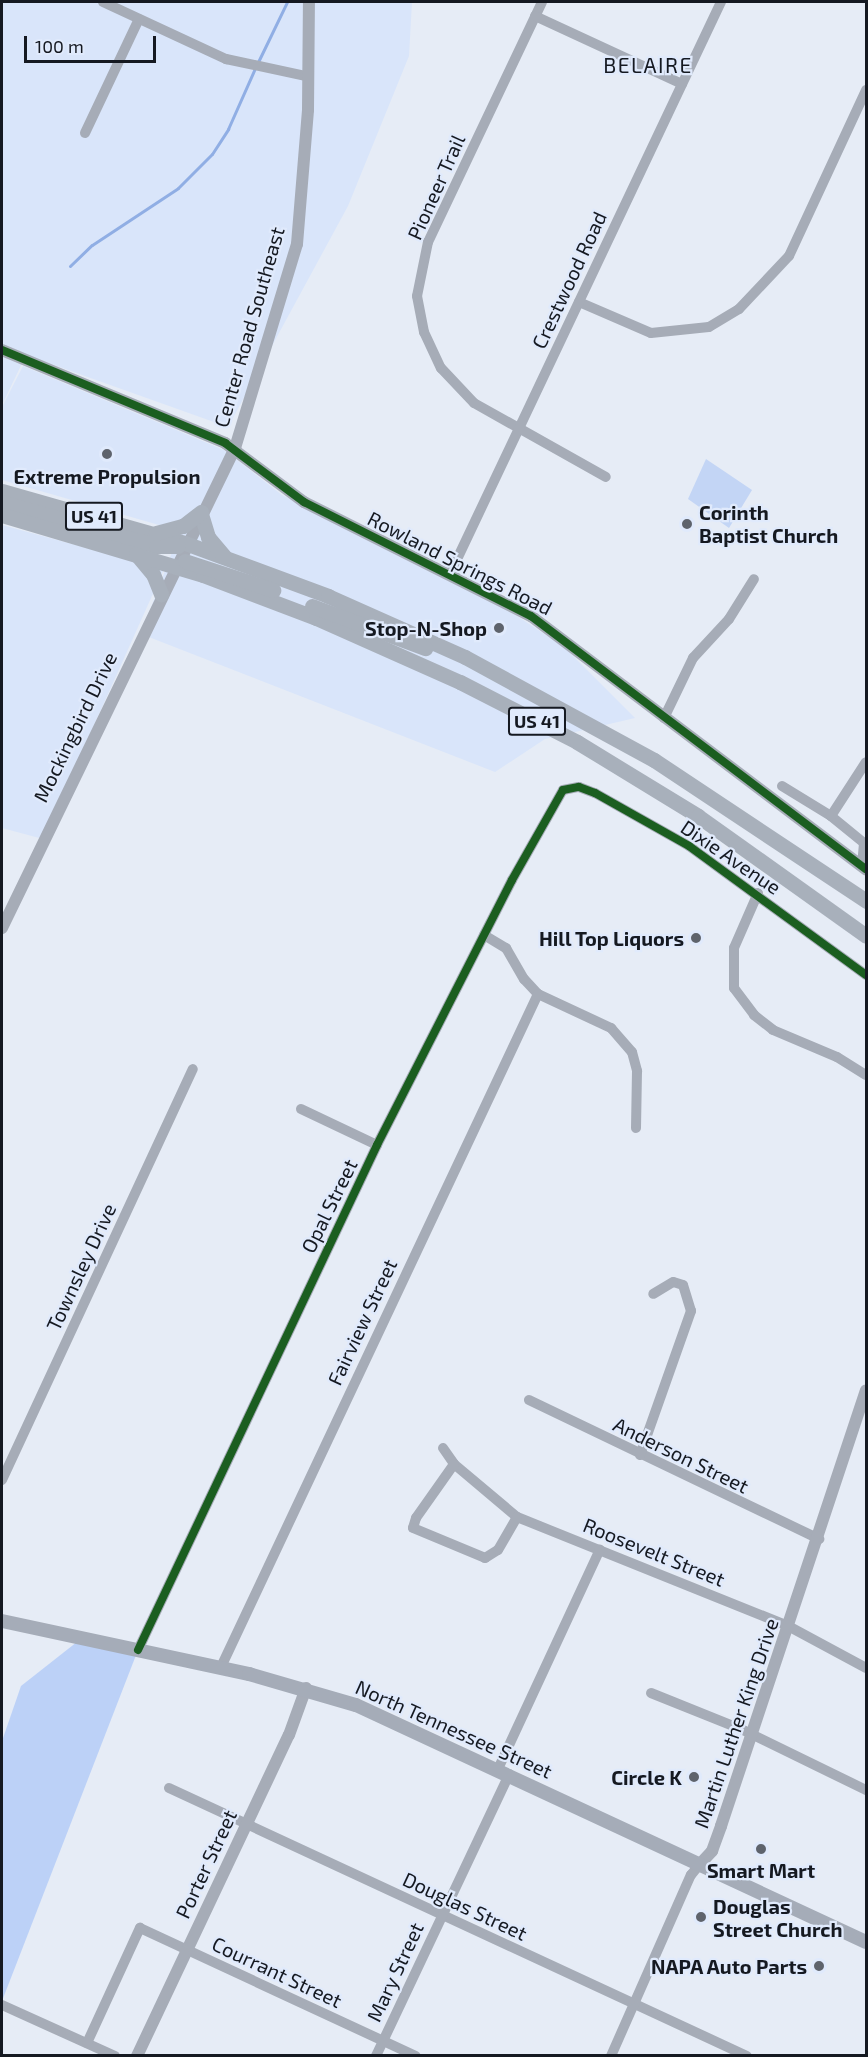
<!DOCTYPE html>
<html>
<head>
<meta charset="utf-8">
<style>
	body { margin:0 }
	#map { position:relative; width:868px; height:2057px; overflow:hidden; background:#e6ecf6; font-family:"Exo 2",sans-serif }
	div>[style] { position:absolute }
	.built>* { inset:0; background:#d9e5fa }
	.green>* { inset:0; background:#c3d5f5 }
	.forest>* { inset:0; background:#bcd1f7 }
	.stream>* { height:3px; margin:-1.5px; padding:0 1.5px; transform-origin:1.5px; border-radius:1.5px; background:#90aee4 }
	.minor>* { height:10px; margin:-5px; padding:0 5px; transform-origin:5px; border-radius:5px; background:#a6acb7 }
	.tertiary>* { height:12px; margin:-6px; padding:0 6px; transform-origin:6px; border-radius:6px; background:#a6acb7 }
	.secondary>* { height:14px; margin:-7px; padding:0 7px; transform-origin:7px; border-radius:7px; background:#a5acb8 }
	.primary>* { height:15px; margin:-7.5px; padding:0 7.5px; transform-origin:7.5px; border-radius:7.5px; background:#a8b0bb }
	.cycleway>* { height:8px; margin:-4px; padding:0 4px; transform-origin:4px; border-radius:4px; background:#1b5e20 }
	.dots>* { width:16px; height:16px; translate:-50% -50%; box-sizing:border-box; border:3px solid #e0eafc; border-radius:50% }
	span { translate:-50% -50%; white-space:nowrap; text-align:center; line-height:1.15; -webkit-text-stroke:4.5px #e0eafc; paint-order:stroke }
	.shield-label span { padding:2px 4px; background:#e0eafc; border:2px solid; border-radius:4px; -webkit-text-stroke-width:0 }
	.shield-label { font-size:18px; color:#151921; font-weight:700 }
	.street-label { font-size:20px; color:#151921 }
	.poi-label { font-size:20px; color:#151921; font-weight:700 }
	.left { translate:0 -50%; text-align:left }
	.right { translate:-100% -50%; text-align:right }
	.neighbourhood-label { font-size:21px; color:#151921; letter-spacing:1.5px }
	.frame { position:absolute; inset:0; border:3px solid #151921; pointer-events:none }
	.scale { position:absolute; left:24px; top:36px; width:132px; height:27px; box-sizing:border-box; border:3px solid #151921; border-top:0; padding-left:8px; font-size:18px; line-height:21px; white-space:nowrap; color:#151921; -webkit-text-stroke:4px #e0eafc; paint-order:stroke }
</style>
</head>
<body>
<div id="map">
	<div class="built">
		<i style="clip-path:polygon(2px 2px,412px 2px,409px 56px,348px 206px,228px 427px,26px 355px,2px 405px)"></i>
		<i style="clip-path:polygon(23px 366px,224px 450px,282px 495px,496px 602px,564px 647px,635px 718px,545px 739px,495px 772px,141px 634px,180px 531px,2px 480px,2px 407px)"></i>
		<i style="clip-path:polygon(2px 525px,164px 569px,43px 839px,2px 828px)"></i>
	</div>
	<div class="green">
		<i style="clip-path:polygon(706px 459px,752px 490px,729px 528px,688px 499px)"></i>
	</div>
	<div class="forest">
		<i style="clip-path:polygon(82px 1638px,138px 1650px,2px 2001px,2px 1741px,21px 1686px)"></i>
	</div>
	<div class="stream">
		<i style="left:258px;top:62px;width:67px;rotate:-64.2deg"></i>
		<i style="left:70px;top:266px;width:30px;rotate:-44deg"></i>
		<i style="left:92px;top:245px;width:103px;rotate:-33.5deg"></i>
		<i style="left:178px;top:188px;width:48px;rotate:-45deg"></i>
		<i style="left:212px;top:154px;width:30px;rotate:-57deg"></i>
		<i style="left:228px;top:129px;width:67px;rotate:-66.1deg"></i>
	</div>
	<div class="minor">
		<i style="left:103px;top:2px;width:136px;rotate:24.9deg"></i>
		<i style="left:226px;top:59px;width:82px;rotate:12deg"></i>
		<i style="left:542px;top:2px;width:266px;rotate:115.4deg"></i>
		<i style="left:428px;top:242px;width:55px;rotate:101.5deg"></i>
		<i style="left:417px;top:296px;width:37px;rotate:79deg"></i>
		<i style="left:424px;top:332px;width:40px;rotate:65deg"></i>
		<i style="left:441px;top:368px;width:48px;rotate:46.7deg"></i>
		<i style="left:474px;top:403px;width:151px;rotate:29.3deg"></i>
		<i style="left:535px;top:16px;width:162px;rotate:24.8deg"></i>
		<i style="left:85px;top:133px;width:126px;rotate:-64.7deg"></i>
		<i style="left:579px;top:302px;width:78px;rotate:23.3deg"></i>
		<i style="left:651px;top:333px;width:58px;rotate:-5.9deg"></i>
		<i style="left:709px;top:327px;width:35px;rotate:-31deg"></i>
		<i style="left:739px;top:309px;width:73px;rotate:-46.7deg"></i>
		<i style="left:789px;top:256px;width:183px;rotate:-65.1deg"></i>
		<i style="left:450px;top:574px;width:633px;rotate:-64.65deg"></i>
		<i style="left:664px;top:718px;width:67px;rotate:-64.2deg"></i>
		<i style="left:693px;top:658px;width:53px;rotate:-47.3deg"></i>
		<i style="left:729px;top:619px;width:47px;rotate:-58deg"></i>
		<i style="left:782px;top:786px;width:57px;rotate:31.5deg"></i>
		<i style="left:862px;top:866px;width:23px;rotate:-85deg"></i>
		<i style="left:864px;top:843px;width:43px;rotate:-140.7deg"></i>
		<i style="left:831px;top:816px;width:64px;rotate:-57.1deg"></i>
		<i style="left:758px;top:893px;width:60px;rotate:113.6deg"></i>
		<i style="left:734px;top:948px;width:40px;rotate:90deg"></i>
		<i style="left:734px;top:988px;width:34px;rotate:53deg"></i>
		<i style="left:754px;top:1015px;width:24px;rotate:38deg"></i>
		<i style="left:773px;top:1030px;width:69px;rotate:22.9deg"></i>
		<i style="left:837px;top:1057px;width:34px;rotate:32deg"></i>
		<i style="left:484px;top:935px;width:26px;rotate:31deg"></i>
		<i style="left:506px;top:948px;width:36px;rotate:60deg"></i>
		<i style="left:524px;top:979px;width:21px;rotate:47deg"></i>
		<i style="left:538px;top:994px;width:81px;rotate:25deg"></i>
		<i style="left:611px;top:1028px;width:32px;rotate:49deg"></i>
		<i style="left:632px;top:1052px;width:20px;rotate:75deg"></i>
		<i style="left:637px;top:1071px;width:57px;rotate:91deg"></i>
		<i style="left:301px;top:1109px;width:84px;rotate:25.3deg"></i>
		<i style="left:529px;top:1400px;width:322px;rotate:25.6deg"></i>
		<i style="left:443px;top:1448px;width:19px;rotate:55deg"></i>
		<i style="left:454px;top:1464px;width:82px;rotate:40.1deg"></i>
		<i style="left:517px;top:1517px;width:294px;rotate:21.9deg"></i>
		<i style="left:790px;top:1627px;width:86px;rotate:28.3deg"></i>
		<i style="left:640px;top:1455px;width:153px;rotate:-70.5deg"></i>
		<i style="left:691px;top:1311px;width:27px;rotate:-107deg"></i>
		<i style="left:683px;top:1285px;width:10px;rotate:-163deg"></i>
		<i style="left:673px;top:1282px;width:23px;rotate:149deg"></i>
		<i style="left:454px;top:1464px;width:66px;rotate:125.1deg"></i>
		<i style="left:416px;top:1518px;width:10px;rotate:107deg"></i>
		<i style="left:413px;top:1528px;width:78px;rotate:22.6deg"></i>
		<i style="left:485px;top:1558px;width:15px;rotate:-32deg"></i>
		<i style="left:498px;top:1550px;width:38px;rotate:-60deg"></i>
		<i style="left:2px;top:1480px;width:453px;rotate:-65.1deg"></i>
		<i style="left:138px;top:1650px;width:559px;rotate:-64.67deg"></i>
		<i style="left:377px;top:1145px;width:297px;rotate:-63deg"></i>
		<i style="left:512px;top:880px;width:103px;rotate:-60.5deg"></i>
		<i style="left:563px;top:790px;width:16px;rotate:-11deg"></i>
		<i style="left:579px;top:787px;width:17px;rotate:21deg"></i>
		<i style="left:595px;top:793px;width:108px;rotate:29.4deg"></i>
		<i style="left:689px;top:846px;width:219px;rotate:36.1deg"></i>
		<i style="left:221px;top:1667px;width:744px;rotate:-64.78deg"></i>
		<i style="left:651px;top:1693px;width:99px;rotate:21.9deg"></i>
		<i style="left:743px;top:1730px;width:137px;rotate:26deg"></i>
		<i style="left:498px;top:1769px;width:242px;rotate:-65.1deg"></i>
		<i style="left:169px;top:1788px;width:637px;rotate:24.88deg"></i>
		<i style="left:2px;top:2005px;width:124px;rotate:24.3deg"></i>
		<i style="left:87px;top:2043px;width:127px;rotate:-65.3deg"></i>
		<i style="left:140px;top:1928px;width:304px;rotate:24.9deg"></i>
		<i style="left:376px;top:2056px;width:312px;rotate:-64.7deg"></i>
		<i style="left:611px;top:2056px;width:198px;rotate:-66.2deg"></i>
		<i style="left:691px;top:1875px;width:14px;rotate:-51deg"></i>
	</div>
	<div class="tertiary">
		<i style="left:2px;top:350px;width:242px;rotate:22.6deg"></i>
		<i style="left:225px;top:443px;width:99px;rotate:36.8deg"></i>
		<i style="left:304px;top:502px;width:254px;rotate:26.7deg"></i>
		<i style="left:531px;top:616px;width:420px;rotate:37.1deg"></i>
		<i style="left:2px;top:928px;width:534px;rotate:-64.11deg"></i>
		<i style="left:235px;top:448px;width:213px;rotate:-73.1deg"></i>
		<i style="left:297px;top:244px;width:134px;rotate:-85.3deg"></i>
		<i style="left:308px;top:110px;width:108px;rotate:-89.5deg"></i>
		<i style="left:700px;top:1864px;width:18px;rotate:-47deg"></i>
		<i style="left:712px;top:1851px;width:27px;rotate:-70deg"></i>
		<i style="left:721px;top:1826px;width:459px;rotate:-71.6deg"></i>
		<i style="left:137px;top:2056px;width:355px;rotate:-64.7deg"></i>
		<i style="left:289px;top:1735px;width:50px;rotate:-70.1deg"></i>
	</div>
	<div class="secondary">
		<i style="left:2px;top:1621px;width:253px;rotate:12.1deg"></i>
		<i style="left:249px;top:1674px;width:111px;rotate:16.2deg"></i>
		<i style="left:356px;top:1705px;width:562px;rotate:24.92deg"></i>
	</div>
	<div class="primary">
		<i style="left:2px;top:491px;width:190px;rotate:15.9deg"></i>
		<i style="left:185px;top:543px;width:153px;rotate:20.3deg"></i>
		<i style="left:328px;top:596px;width:150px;rotate:24deg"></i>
		<i style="left:465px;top:657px;width:215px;rotate:28.6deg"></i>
		<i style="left:654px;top:760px;width:255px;rotate:33.6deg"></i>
		<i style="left:2px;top:502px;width:160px;rotate:15.9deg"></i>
		<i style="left:156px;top:546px;width:22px"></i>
		<i style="left:201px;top:514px;width:24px;rotate:73deg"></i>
		<i style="left:208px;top:537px;width:25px;rotate:50deg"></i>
		<i style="left:2px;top:515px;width:210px;rotate:16.6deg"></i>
		<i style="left:203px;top:575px;width:121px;rotate:20.8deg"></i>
		<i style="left:316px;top:618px;width:158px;rotate:24deg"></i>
		<i style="left:460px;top:682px;width:131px;rotate:27.1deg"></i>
		<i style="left:577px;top:742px;width:142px;rotate:31.4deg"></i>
		<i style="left:698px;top:816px;width:206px;rotate:35.5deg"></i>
		<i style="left:156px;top:533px;width:28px;rotate:-15deg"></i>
		<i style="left:183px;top:526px;width:23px;rotate:-38deg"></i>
		<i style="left:136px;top:554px;width:26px;rotate:50deg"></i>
		<i style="left:153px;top:574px;width:22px;rotate:68deg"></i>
		<i style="left:185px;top:561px;width:93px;rotate:18.2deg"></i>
		<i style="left:312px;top:606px;width:121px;rotate:20.4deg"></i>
	</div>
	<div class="cycleway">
		<i style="left:2px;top:350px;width:242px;rotate:22.6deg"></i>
		<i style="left:225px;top:443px;width:99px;rotate:36.8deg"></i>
		<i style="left:304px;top:502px;width:254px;rotate:26.7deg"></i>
		<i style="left:531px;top:616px;width:420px;rotate:37.1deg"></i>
		<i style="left:138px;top:1650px;width:559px;rotate:-64.67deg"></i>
		<i style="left:377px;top:1145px;width:297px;rotate:-63deg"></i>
		<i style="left:512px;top:880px;width:103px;rotate:-60.5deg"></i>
		<i style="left:563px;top:790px;width:16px;rotate:-11deg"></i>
		<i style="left:579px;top:787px;width:17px;rotate:21deg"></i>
		<i style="left:595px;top:793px;width:108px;rotate:29.4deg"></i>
		<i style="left:689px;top:846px;width:219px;rotate:36.1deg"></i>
	</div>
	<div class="dots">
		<i style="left:107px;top:454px;background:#5e636c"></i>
		<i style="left:687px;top:524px;background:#5e636c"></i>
		<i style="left:499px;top:628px;background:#5e636c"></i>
		<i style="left:696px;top:938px;background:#5e636c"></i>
		<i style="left:694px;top:1777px;background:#5e636c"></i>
		<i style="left:761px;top:1849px;background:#5e636c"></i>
		<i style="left:701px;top:1917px;background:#5e636c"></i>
		<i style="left:819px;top:1966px;background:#5e636c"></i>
	</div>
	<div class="shield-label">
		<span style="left:94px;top:516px">US 41</span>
		<span style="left:537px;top:721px">US 41</span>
	</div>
	<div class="street-label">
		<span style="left:436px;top:187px;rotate:-66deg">Pioneer Trail</span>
		<span style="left:569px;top:280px;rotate:-65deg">Crestwood Road</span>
		<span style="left:249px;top:327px;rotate:-74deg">Center Road Southeast</span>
		<span style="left:460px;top:563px;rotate:27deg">Rowland Springs Road</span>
		<span style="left:75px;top:727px;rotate:-64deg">Mockingbird Drive</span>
		<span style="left:731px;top:857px;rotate:34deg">Dixie Avenue</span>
		<span style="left:329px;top:1206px;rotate:-64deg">Opal Street</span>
		<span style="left:81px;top:1267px;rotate:-65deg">Townsley Drive</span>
		<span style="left:362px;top:1322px;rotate:-65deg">Fairview Street</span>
		<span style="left:681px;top:1455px;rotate:26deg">Anderson Street</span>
		<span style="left:654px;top:1552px;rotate:22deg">Roosevelt Street</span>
		<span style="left:736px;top:1723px;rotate:-71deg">Martin Luther King Drive</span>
		<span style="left:454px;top:1729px;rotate:24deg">North Tennessee Street</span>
		<span style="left:206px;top:1864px;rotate:-65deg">Porter Street</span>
		<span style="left:465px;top:1906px;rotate:25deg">Douglas Street</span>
		<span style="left:277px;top:1972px;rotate:25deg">Courrant Street</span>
		<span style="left:395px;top:1972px;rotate:-65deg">Mary Street</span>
	</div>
	<div class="poi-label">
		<span style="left:107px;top:476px">Extreme Propulsion</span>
		<span class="left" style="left:699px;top:524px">Corinth<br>Baptist Church</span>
		<span class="right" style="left:487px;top:628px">Stop-N-Shop</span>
		<span class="right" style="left:684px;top:938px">Hill Top Liquors</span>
		<span class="right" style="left:682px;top:1777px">Circle K</span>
		<span style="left:761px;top:1870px">Smart Mart</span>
		<span class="left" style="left:713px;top:1918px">Douglas<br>Street Church</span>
		<span class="right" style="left:807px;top:1966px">NAPA Auto Parts</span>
	</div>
	<div class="neighbourhood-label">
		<span style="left:648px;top:65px">BELAIRE</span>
	</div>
	<div class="frame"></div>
	<div class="scale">100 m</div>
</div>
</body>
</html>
